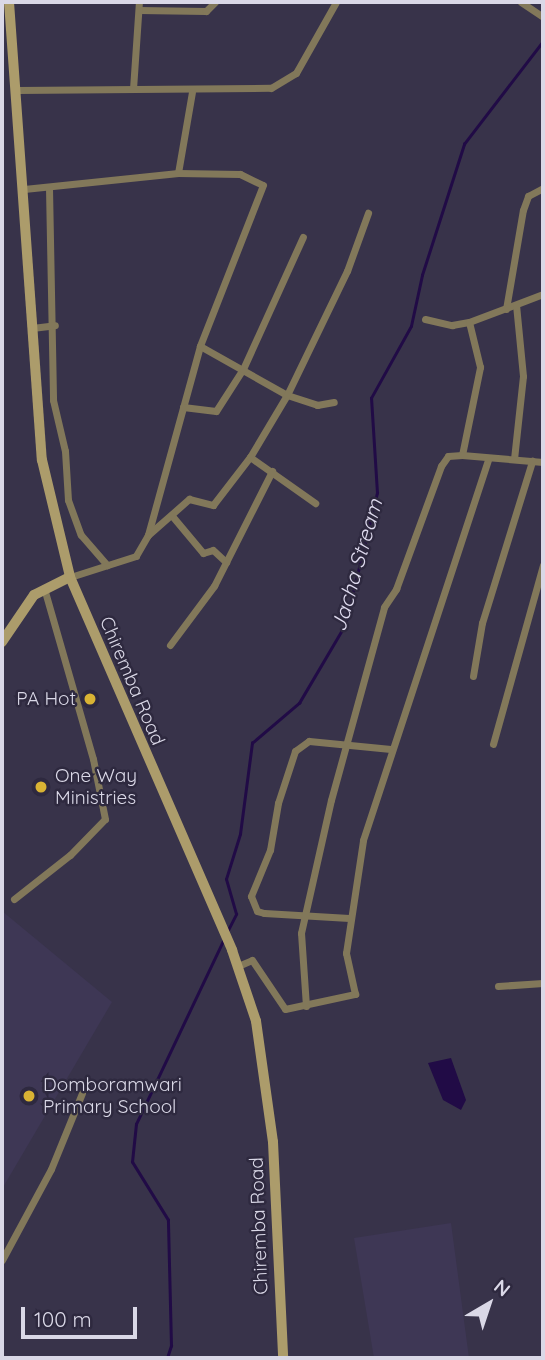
<!DOCTYPE html>
<html>
<head>
<meta charset="utf-8">
<style>
	body { margin:0 }
	#map { position:relative; width:545px; height:1360px; overflow:hidden; background:#38334a; font-family:Quicksand,sans-serif }
	div>[style] { position:absolute }
	.built>* { inset:0; background:#3e3755 }
	.water>* { inset:0; background:#210b46 }
	.stream>* { height:2.5px; margin:-1.25px; padding:0 1.25px; transform-origin:1.25px; border-radius:1.25px; background:#210b46 }
	.street>* { height:7px; margin:-3.5px; padding:0 3.5px; transform-origin:3.5px; border-radius:3.5px; background:#82785a }
	.secondary>* { height:10px; margin:-5px; padding:0 5px; transform-origin:5px; border-radius:5px; background:#ac9c6b }
	.dots>* { width:19px; height:19px; translate:-50% -50%; box-sizing:border-box; border:4px solid #2e293f; border-radius:50% }
	span { translate:-50% -50%; white-space:nowrap; text-align:center; line-height:1.15; -webkit-text-stroke:5px #2e293f; paint-order:stroke }
	.street-label { font-size:19px; color:#dad8e7 }
	.poi-label { font-size:19px; color:#dad8e7 }
	.right { translate:-100% -50%; text-align:right }
	.left { translate:0 -50%; text-align:left }
	.water-label { font-size:21px; color:#e0dcf0; font-style:italic }
	.frame { position:absolute; inset:0; border:4px solid #dad8e7; pointer-events:none }
	.north { position:absolute; left:454px; top:1269px; width:70px; height:70px; -webkit-text-stroke:5px #2e293f; paint-order:stroke; rotate:39deg; font-size:19px; font-weight:700; line-height:28px; text-align:center; color:#dad8e7 }
	.north::after { content:''; display:block; margin:auto; width:24px; height:32px; background:#dad8e7; clip-path:polygon(50% 0,100% 100%,50% 72%,0 100%) }
	.scale { position:absolute; left:21px; top:1307px; width:116px; height:32px; box-sizing:border-box; border:4px solid #dad8e7; border-top:0; padding-left:9px; font-size:21px; line-height:24px; white-space:nowrap; color:#dad8e7; -webkit-text-stroke:5px #2e293f; paint-order:stroke }
</style>
</head>
<body>
<div id="map">
	<div class="built">
		<i style="clip-path:polygon(2px 911px,112px 1002px,2px 1189px)"></i>
		<i style="clip-path:polygon(451px 1223px,469px 1358px,374px 1358px,354px 1238px)"></i>
	</div>
	<div class="water">
		<i style="clip-path:polygon(451px 1058px,466px 1100px,461px 1110px,443px 1100px,428px 1063px)"></i>
	</div>
	<div class="stream">
		<i style="left:227px;top:932px;width:20px;rotate:-63deg"></i>
		<i style="left:236px;top:914px;width:36px;rotate:-106deg"></i>
		<i style="left:226px;top:879px;width:47px;rotate:-72.7deg"></i>
		<i style="left:240px;top:834px;width:92px;rotate:-82.5deg"></i>
		<i style="left:252px;top:743px;width:62px;rotate:-40.4deg"></i>
		<i style="left:299px;top:703px;width:91px;rotate:-59.5deg"></i>
		<i style="left:345px;top:625px;width:136px;rotate:-76.4deg"></i>
		<i style="left:377px;top:493px;width:95px;rotate:-93.6deg"></i>
		<i style="left:371px;top:398px;width:82px;rotate:-60.9deg"></i>
		<i style="left:411px;top:326px;width:52px;rotate:-77.8deg"></i>
		<i style="left:422px;top:275px;width:138px;rotate:-72.2deg"></i>
		<i style="left:464px;top:144px;width:130px;rotate:-52.5deg"></i>
		<i style="left:167px;top:1358px;width:13px;rotate:-72deg"></i>
		<i style="left:171px;top:1346px;width:126px;rotate:-91.4deg"></i>
		<i style="left:168px;top:1220px;width:68px;rotate:-121.8deg"></i>
		<i style="left:132px;top:1162px;width:38px;rotate:-84deg"></i>
		<i style="left:136px;top:1124px;width:203px;rotate:-64.6deg"></i>
	</div>
	<div class="street">
		<i style="left:521px;top:2px;width:27px;rotate:34deg"></i>
		<i style="left:139px;top:10px;width:67px;rotate:0.9deg"></i>
		<i style="left:206px;top:11px;width:13px;rotate:-45deg"></i>
		<i style="left:133px;top:89px;width:87px;rotate:-86.1deg"></i>
		<i style="left:17px;top:90px;width:254px;rotate:-0.5deg"></i>
		<i style="left:271px;top:88px;width:29px;rotate:-31deg"></i>
		<i style="left:296px;top:73px;width:81px;rotate:-60.6deg"></i>
		<i style="left:178px;top:173px;width:82px;rotate:-80.2deg"></i>
		<i style="left:49px;top:188px;width:212px;rotate:88.9deg"></i>
		<i style="left:53px;top:400px;width:52px;rotate:76.8deg"></i>
		<i style="left:65px;top:451px;width:49px;rotate:86.5deg"></i>
		<i style="left:68px;top:500px;width:37px;rotate:70deg"></i>
		<i style="left:81px;top:535px;width:40px;rotate:49deg"></i>
		<i style="left:24px;top:189px;width:155px;rotate:-5.9deg"></i>
		<i style="left:178px;top:173px;width:62px;rotate:0.9deg"></i>
		<i style="left:240px;top:174px;width:25px;rotate:26deg"></i>
		<i style="left:263px;top:185px;width:173px;rotate:111.4deg"></i>
		<i style="left:200px;top:346px;width:196px;rotate:105.4deg"></i>
		<i style="left:148px;top:535px;width:24px;rotate:120deg"></i>
		<i style="left:136px;top:556px;width:69px;rotate:162.3deg"></i>
		<i style="left:506px;top:309px;width:100px;rotate:-80.3deg"></i>
		<i style="left:523px;top:210px;width:15px;rotate:-70deg"></i>
		<i style="left:528px;top:196px;width:17px;rotate:-28deg"></i>
		<i style="left:425px;top:319px;width:28px;rotate:13deg"></i>
		<i style="left:452px;top:325px;width:17px;rotate:-10deg"></i>
		<i style="left:469px;top:322px;width:79px;rotate:-20.7deg"></i>
		<i style="left:32px;top:328px;width:23px;rotate:-7deg"></i>
		<i style="left:200px;top:346px;width:100px;rotate:29.4deg"></i>
		<i style="left:287px;top:395px;width:32px;rotate:18deg"></i>
		<i style="left:317px;top:405px;width:17px;rotate:-10deg"></i>
		<i style="left:183px;top:407px;width:33px;rotate:7deg"></i>
		<i style="left:216px;top:411px;width:50px;rotate:-57.3deg"></i>
		<i style="left:243px;top:369px;width:145px;rotate:-65.6deg"></i>
		<i style="left:462px;top:455px;width:90px;rotate:-78.4deg"></i>
		<i style="left:480px;top:367px;width:46px;rotate:-103.7deg"></i>
		<i style="left:250px;top:457px;width:80px;rotate:35.3deg"></i>
		<i style="left:514px;top:459px;width:83px;rotate:-83.8deg"></i>
		<i style="left:523px;top:376px;width:71px;rotate:-95.6deg"></i>
		<i style="left:173px;top:517px;width:47px;rotate:50.2deg"></i>
		<i style="left:203px;top:553px;width:10px;rotate:-17deg"></i>
		<i style="left:213px;top:550px;width:18px;rotate:43deg"></i>
		<i style="left:148px;top:535px;width:55px;rotate:-41.3deg"></i>
		<i style="left:189px;top:499px;width:25px;rotate:14deg"></i>
		<i style="left:213px;top:505px;width:61px;rotate:-52.4deg"></i>
		<i style="left:250px;top:457px;width:72px;rotate:-59.2deg"></i>
		<i style="left:287px;top:395px;width:138px;rotate:-64.2deg"></i>
		<i style="left:347px;top:271px;width:62px;rotate:-70.1deg"></i>
		<i style="left:170px;top:645px;width:74px;rotate:-53.3deg"></i>
		<i style="left:214px;top:586px;width:129px;rotate:-63.2deg"></i>
		<i style="left:473px;top:676px;width:54px;rotate:-80.4deg"></i>
		<i style="left:482px;top:623px;width:170px;rotate:-72.8deg"></i>
		<i style="left:493px;top:744px;width:186px;rotate:-74.4deg"></i>
		<i style="left:14px;top:899px;width:71px;rotate:-38.2deg"></i>
		<i style="left:70px;top:855px;width:50px;rotate:-45.8deg"></i>
		<i style="left:105px;top:819px;width:61px;rotate:-101.3deg"></i>
		<i style="left:93px;top:759px;width:178px;rotate:-106deg"></i>
		<i style="left:349px;top:918px;width:85px;rotate:-176.6deg"></i>
		<i style="left:264px;top:913px;width:7px;rotate:-164deg"></i>
		<i style="left:257px;top:911px;width:16px;rotate:-112deg"></i>
		<i style="left:251px;top:896px;width:50px;rotate:-67.6deg"></i>
		<i style="left:270px;top:850px;width:48px;rotate:-80.3deg"></i>
		<i style="left:278px;top:803px;width:55px;rotate:-71.9deg"></i>
		<i style="left:295px;top:751px;width:17px;rotate:-36deg"></i>
		<i style="left:309px;top:741px;width:82px;rotate:5.6deg"></i>
		<i style="left:238px;top:966px;width:15px;rotate:-23deg"></i>
		<i style="left:252px;top:960px;width:59px;rotate:56deg"></i>
		<i style="left:285px;top:1009px;width:72px;rotate:-12.1deg"></i>
		<i style="left:355px;top:994px;width:42px;rotate:-102.4deg"></i>
		<i style="left:346px;top:953px;width:114px;rotate:-81.4deg"></i>
		<i style="left:363px;top:840px;width:401px;rotate:-71.8deg"></i>
		<i style="left:498px;top:986px;width:45px;rotate:-3.8deg"></i>
		<i style="left:306px;top:1006px;width:73px;rotate:-93.9deg"></i>
		<i style="left:301px;top:933px;width:136px;rotate:-77.3deg"></i>
		<i style="left:331px;top:800px;width:200px;rotate:-74.6deg"></i>
		<i style="left:384px;top:607px;width:22px;rotate:-56deg"></i>
		<i style="left:396px;top:589px;width:131px;rotate:-69.9deg"></i>
		<i style="left:441px;top:466px;width:12px;rotate:-55deg"></i>
		<i style="left:448px;top:456px;width:14px;rotate:-4deg"></i>
		<i style="left:462px;top:455px;width:81px;rotate:4.9deg"></i>
		<i style="left:2px;top:1260px;width:103px;rotate:-61.7deg"></i>
		<i style="left:51px;top:1169px;width:82px;rotate:-67.8deg"></i>
	</div>
	<div class="secondary">
		<i style="left:9px;top:2px;width:459px;rotate:85.9deg"></i>
		<i style="left:42px;top:460px;width:120px;rotate:76.5deg"></i>
		<i style="left:70px;top:577px;width:407px;rotate:66.5deg"></i>
		<i style="left:232px;top:950px;width:75px;rotate:71.3deg"></i>
		<i style="left:256px;top:1021px;width:122px;rotate:82deg"></i>
		<i style="left:273px;top:1142px;width:216px;rotate:87.3deg"></i>
		<i style="left:2px;top:642px;width:57px;rotate:-55.8deg"></i>
		<i style="left:34px;top:595px;width:40px;rotate:-26.6deg"></i>
	</div>
	<div class="dots">
		<i style="left:90px;top:699px;background:#d9b334"></i>
		<i style="left:41px;top:787px;background:#d9b334"></i>
		<i style="left:29px;top:1096px;background:#d9b334"></i>
	</div>
	<div class="street-label">
		<span style="left:132px;top:681px;rotate:67deg">Chiremba Road</span>
		<span style="left:259px;top:1226px;rotate:-92deg">Chiremba Road</span>
	</div>
	<div class="poi-label">
		<span class="right" style="left:76px;top:699px">PA Hot</span>
		<span class="left" style="left:55px;top:787px">One Way<br>Ministries</span>
		<span class="left" style="left:43px;top:1096px">Domboramwari<br>Primary School</span>
	</div>
	<div class="water-label">
		<span style="left:356px;top:565px;rotate:-74deg">Jacha Stream</span>
	</div>
	<div class="frame"></div>
	<div class="north">N</div>
	<div class="scale">100 m</div>
</div>
</body>
</html>
